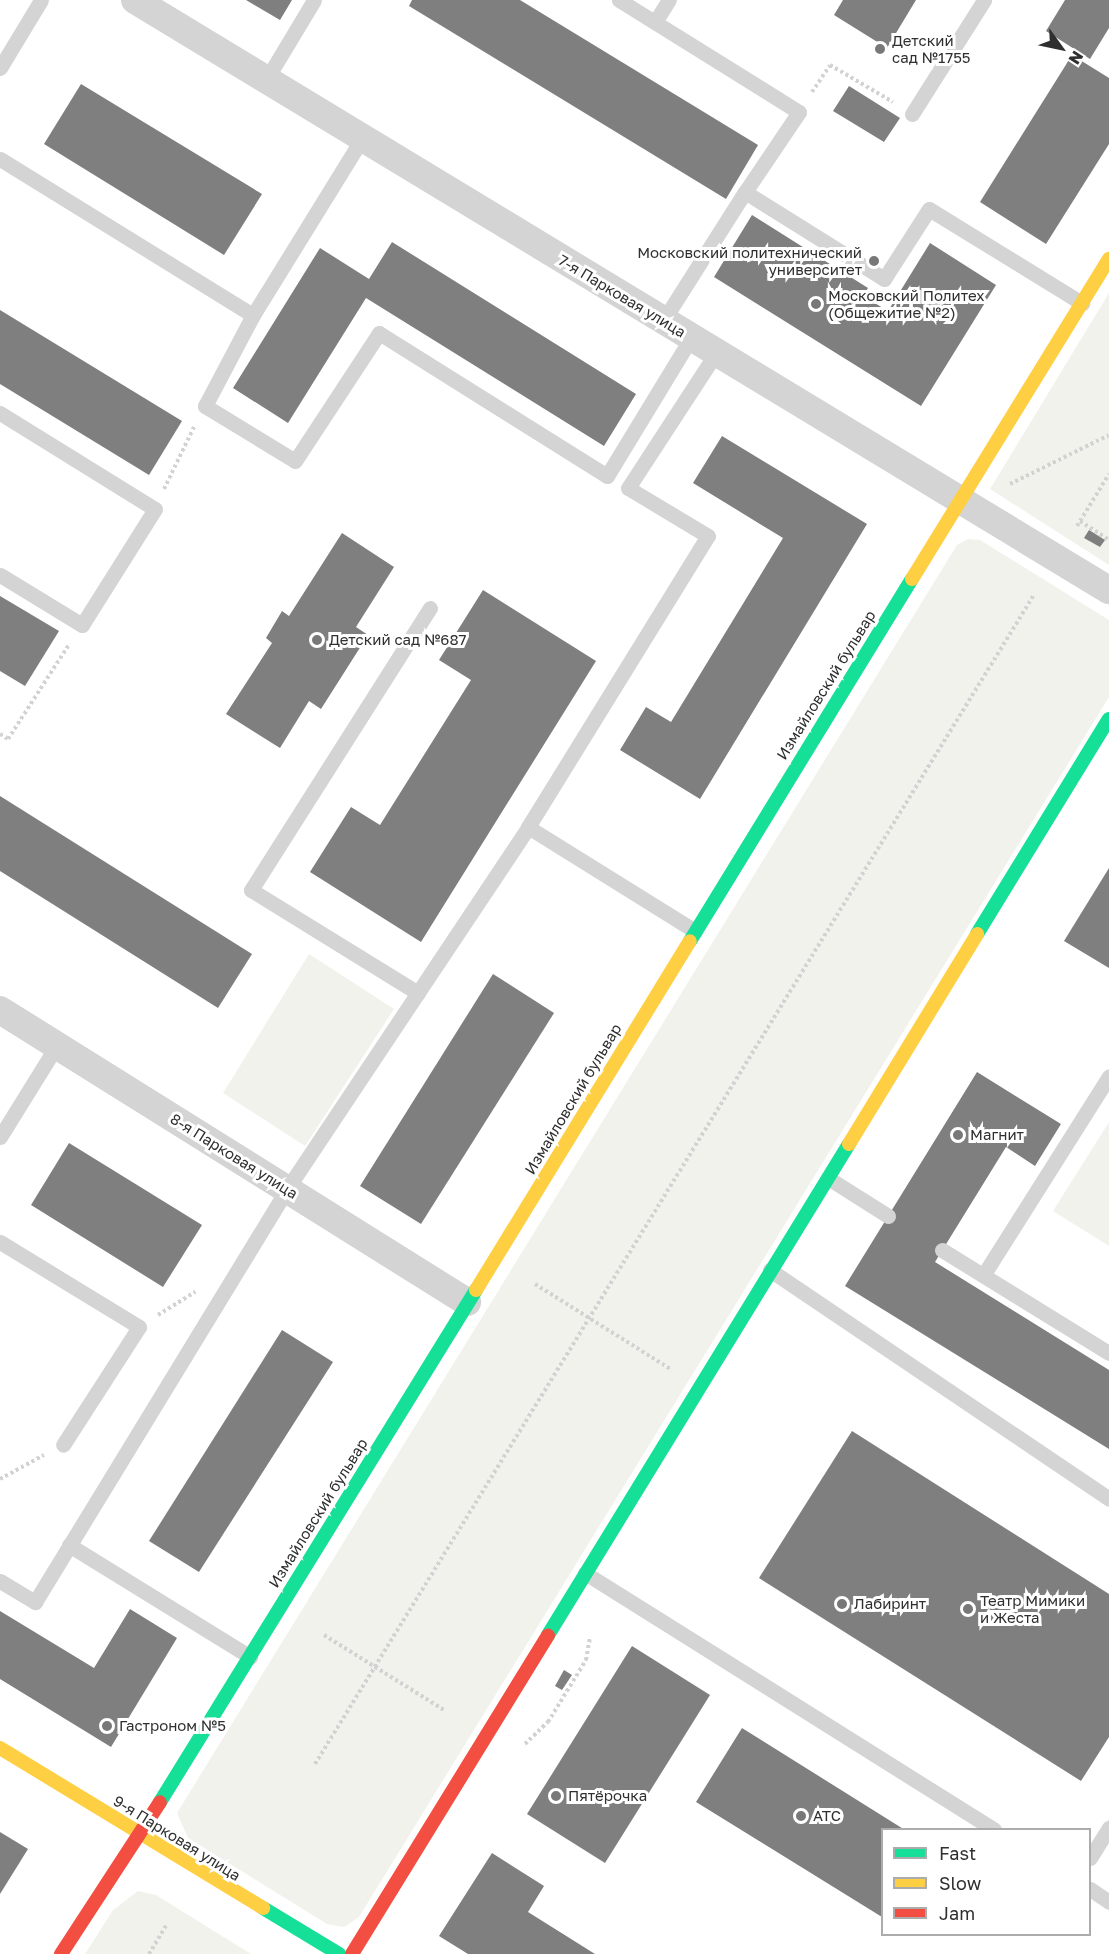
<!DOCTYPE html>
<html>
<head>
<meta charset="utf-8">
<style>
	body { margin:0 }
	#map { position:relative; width:1109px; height:1954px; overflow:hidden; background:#fff; font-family:"Golos Text",sans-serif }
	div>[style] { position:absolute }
	.green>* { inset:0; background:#f1f2ec }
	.building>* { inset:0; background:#7f7f7f }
	.path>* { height:4px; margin-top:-2px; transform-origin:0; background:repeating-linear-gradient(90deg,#d2d2d2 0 3px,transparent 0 6px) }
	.lane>* { height:15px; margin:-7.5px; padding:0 7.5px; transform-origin:7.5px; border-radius:7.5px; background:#d4d4d4 }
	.street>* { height:28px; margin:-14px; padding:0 14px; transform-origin:14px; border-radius:14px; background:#d4d4d4 }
	.fast>* { height:14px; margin:-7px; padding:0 7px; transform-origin:7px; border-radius:7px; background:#16e098 }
	.slow>* { height:14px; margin:-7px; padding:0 7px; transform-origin:7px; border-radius:7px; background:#ffcf43 }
	.jam>* { height:14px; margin:-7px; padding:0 7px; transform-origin:7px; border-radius:7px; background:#f24e42 }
	.dots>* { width:16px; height:16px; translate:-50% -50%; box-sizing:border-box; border:3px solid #fff; border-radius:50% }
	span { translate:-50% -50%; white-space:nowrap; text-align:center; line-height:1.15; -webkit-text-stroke:6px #fff; paint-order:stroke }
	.poi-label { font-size:15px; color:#2f2f2f }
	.left { translate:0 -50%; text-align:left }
	.right { translate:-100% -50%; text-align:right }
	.street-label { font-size:15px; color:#2f2f2f }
	.legend { position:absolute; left:881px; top:1828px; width:210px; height:108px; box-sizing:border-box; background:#fff; border:2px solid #acacac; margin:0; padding:8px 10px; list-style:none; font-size:18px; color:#2f2f2f }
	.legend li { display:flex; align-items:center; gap:12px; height:30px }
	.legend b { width:30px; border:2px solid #acacac }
	.north { position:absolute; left:1031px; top:18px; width:60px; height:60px; -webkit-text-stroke:4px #fff; paint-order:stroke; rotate:123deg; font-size:16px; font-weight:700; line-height:24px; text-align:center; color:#2f2f2f }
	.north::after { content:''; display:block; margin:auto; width:21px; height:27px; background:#2f2f2f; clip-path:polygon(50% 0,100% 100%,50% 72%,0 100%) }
</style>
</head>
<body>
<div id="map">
	<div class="green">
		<i style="clip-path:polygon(1109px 293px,1109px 565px,990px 489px)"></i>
		<i style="clip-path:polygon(968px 539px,980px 540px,1109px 620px,1109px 697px,359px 1917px,344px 1927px,327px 1924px,188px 1838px,177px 1813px,957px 545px)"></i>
		<i style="clip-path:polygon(309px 954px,394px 1009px,305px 1146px,223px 1093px)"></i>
		<i style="clip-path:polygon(1109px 1122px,1109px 1246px,1053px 1211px)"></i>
		<i style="clip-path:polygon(138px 1891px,156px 1895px,251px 1954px,85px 1954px,113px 1910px)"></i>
	</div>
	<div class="building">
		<i style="clip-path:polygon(246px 0,292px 0,280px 20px)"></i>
		<i style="clip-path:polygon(412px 0,520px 0,758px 145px,726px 199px,409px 6px)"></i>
		<i style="clip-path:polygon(843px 0,916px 0,887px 48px,834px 15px)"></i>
		<i style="clip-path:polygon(1065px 0,1109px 0,1109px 28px,1090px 59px,1046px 31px)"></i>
		<i style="clip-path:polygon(1072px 55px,1109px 78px,1109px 144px,1046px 244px,980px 202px)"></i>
		<i style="clip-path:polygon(81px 84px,262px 194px,224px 255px,44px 144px)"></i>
		<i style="clip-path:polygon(849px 86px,900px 118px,884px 142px,833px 111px)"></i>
		<i style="clip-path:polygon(752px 215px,868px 288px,863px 296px,888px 311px,930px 243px,996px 285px,921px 406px,714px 277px)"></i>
		<i style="clip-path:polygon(392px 242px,636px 394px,604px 446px,366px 298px,288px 423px,233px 388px,320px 248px,369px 279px)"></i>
		<i style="clip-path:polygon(0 310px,182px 421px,149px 475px,0 384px)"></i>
		<i style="clip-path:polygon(722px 436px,867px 524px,700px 799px,620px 750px,646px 707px,671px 722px,783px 538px,693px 483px)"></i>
		<i style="clip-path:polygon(1089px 530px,1105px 540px,1100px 547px,1084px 538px)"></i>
		<i style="clip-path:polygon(342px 533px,394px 567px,356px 627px,368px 635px,321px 709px,309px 701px,280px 748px,226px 714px,272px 643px,266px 638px,282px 611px,289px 616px)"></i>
		<i style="clip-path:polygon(483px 590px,596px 661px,421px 942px,310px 872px,351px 807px,380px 825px,471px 680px,439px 660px)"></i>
		<i style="clip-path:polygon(0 596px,59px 631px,25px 686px,0 671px)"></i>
		<i style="clip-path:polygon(0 796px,252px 954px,218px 1008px,0 871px)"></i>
		<i style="clip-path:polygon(1109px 868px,1109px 968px,1064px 941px)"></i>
		<i style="clip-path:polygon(493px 974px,554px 1013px,421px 1224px,360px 1186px)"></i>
		<i style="clip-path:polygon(977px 1072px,1061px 1124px,1035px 1166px,1006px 1147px,935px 1262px,1109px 1370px,1109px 1449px,845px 1286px)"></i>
		<i style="clip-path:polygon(69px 1143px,202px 1225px,163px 1287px,31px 1205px)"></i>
		<i style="clip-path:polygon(282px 1330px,333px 1362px,199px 1572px,149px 1541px)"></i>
		<i style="clip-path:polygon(852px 1431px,1109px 1594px,1109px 1737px,1081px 1781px,759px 1578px)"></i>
		<i style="clip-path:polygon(130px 1609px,177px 1638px,111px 1747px,0 1679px,0 1611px,94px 1668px)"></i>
		<i style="clip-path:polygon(632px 1646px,710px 1695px,605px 1863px,527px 1814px)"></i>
		<i style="clip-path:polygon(564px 1670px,572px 1675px,562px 1690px,555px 1686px)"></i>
		<i style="clip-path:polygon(742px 1728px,905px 1830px,882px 1830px,882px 1917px,696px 1802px)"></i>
		<i style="clip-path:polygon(0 1832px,28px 1849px,0 1894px)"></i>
		<i style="clip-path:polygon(492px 1853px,544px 1886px,528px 1912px,595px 1954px,468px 1954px,439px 1936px)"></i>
	</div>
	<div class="path">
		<i style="left:812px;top:92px;width:32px;rotate:-56deg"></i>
		<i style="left:830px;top:65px;width:73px;rotate:30.4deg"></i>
		<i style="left:1010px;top:484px;width:110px;rotate:-26.3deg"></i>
		<i style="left:164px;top:489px;width:71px;rotate:-64.2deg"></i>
		<i style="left:1080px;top:521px;width:35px;rotate:33deg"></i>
		<i style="left:1077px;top:526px;width:61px;rotate:-58.4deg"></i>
		<i style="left:0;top:734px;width:9px;rotate:32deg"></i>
		<i style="left:8px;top:739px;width:114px;rotate:-57.1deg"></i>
		<i style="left:535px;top:1284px;width:162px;rotate:32.1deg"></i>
		<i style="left:158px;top:1315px;width:44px;rotate:-31.9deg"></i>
		<i style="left:0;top:1479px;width:50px;rotate:-28.6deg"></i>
		<i style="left:324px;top:1635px;width:142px;rotate:32deg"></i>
		<i style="left:525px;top:1744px;width:32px;rotate:-44deg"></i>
		<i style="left:548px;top:1722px;width:73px;rotate:-58.5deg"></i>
		<i style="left:586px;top:1660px;width:23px;rotate:-80deg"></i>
		<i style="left:315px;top:1764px;width:1372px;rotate:-58.41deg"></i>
		<i style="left:149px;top:1954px;width:35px;rotate:-59deg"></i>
	</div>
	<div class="lane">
		<i style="left:619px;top:0;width:212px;rotate:31.9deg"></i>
		<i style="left:799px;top:112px;width:97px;rotate:124deg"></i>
		<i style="left:655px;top:22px;width:26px;rotate:-58deg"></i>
		<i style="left:0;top:68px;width:79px;rotate:-58.9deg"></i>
		<i style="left:266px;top:80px;width:93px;rotate:-59deg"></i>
		<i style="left:912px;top:114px;width:135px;rotate:-57.7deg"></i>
		<i style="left:363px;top:137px;width:209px;rotate:121.7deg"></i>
		<i style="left:253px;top:315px;width:103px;rotate:117.8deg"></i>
		<i style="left:205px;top:406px;width:105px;rotate:31.4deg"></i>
		<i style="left:295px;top:461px;width:153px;rotate:-56.7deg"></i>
		<i style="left:379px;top:333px;width:269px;rotate:32.1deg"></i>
		<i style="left:607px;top:476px;width:162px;rotate:-58.7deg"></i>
		<i style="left:0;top:159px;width:297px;rotate:31.7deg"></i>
		<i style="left:663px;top:321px;width:153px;rotate:-57.6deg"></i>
		<i style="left:745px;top:192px;width:164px;rotate:32deg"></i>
		<i style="left:884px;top:279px;width:83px;rotate:-57.3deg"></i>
		<i style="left:929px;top:209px;width:180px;rotate:31.6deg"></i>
		<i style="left:0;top:413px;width:182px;rotate:31.8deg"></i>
		<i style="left:155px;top:509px;width:137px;rotate:122.2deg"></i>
		<i style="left:82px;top:625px;width:96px;rotate:-148.6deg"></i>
		<i style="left:528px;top:827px;width:342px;rotate:-58.3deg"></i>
		<i style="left:708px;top:536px;width:93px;rotate:-149deg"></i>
		<i style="left:628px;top:488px;width:161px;rotate:-56.9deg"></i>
		<i style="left:418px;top:993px;width:196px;rotate:-148.3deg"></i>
		<i style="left:251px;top:890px;width:334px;rotate:-57.6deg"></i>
		<i style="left:0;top:1137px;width:108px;rotate:-58.2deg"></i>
		<i style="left:828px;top:1178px;width:71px;rotate:32.3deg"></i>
		<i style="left:0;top:1242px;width:163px;rotate:31.4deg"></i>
		<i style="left:139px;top:1327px;width:140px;rotate:122.8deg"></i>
		<i style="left:942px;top:1250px;width:196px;rotate:31.7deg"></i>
		<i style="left:770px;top:1270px;width:409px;rotate:34deg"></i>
		<i style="left:984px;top:1274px;width:234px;rotate:-57.7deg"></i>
		<i style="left:69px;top:1545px;width:213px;rotate:31.7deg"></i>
		<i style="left:585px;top:1573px;width:483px;rotate:32.1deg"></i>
		<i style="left:0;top:1581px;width:41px;rotate:31deg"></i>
		<i style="left:35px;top:1602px;width:484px;rotate:-58.6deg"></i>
		<i style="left:287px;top:1189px;width:435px;rotate:-56.3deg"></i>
		<i style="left:528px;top:827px;width:197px;rotate:31.9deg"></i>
		<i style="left:1090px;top:1858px;width:36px;rotate:-58deg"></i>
		<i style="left:1090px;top:1889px;width:23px;rotate:34deg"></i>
	</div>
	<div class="street">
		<i style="left:135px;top:0;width:1139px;rotate:31.21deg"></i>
		<i style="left:0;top:1010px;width:551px;rotate:32.02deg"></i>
	</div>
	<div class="fast">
		<i style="left:977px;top:934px;width:252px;rotate:-58.5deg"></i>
		<i style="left:690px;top:941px;width:425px;rotate:-58.5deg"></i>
		<i style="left:548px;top:1635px;width:576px;rotate:-58.49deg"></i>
		<i style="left:160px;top:1802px;width:602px;rotate:-58.32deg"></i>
		<i style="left:263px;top:1908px;width:89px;rotate:31.2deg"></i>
	</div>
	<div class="slow">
		<i style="left:912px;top:579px;width:376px;rotate:-58.4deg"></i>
		<i style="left:849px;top:1144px;width:246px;rotate:-58.6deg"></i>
		<i style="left:476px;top:1290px;width:409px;rotate:-58.5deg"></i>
		<i style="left:0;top:1748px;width:308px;rotate:31.3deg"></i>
	</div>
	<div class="jam">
		<i style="left:61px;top:1954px;width:181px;rotate:-56.9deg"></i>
		<i style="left:352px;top:1954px;width:374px;rotate:-58.4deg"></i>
	</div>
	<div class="dots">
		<i style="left:880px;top:49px;background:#787878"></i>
		<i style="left:874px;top:261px;background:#787878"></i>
		<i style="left:816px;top:304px;background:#787878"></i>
		<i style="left:317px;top:640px;background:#787878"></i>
		<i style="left:958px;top:1135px;background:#787878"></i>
		<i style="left:842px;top:1604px;background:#787878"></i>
		<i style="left:968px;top:1609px;background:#787878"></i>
		<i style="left:107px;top:1726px;background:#787878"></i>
		<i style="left:556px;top:1796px;background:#787878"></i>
		<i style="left:801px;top:1816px;background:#787878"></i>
	</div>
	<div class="poi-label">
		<span class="left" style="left:892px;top:49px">Детский<br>сад №1755</span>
		<span class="right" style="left:862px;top:261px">Московский политехнический<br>университет</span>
		<span class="left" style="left:828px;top:304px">Московский Политех<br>(Общежитие №2)</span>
		<span class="left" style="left:329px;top:640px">Детский сад №687</span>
		<span class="left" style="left:970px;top:1135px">Магнит</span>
		<span class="left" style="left:980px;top:1609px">Театр Мимики<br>и Жеста</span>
		<span class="left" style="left:854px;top:1604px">Лабиринт</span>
		<span class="left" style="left:119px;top:1726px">Гастроном №5</span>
		<span class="left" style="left:568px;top:1796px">Пятёрочка</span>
		<span class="left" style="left:813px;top:1816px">АТС</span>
	</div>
	<div class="street-label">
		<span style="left:622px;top:296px;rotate:31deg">7-я Парковая улица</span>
		<span style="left:826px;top:685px;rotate:-58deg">Измайловский бульвар</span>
		<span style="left:573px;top:1099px;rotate:-59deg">Измайловский бульвар</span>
		<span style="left:234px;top:1156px;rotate:32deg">8-я Парковая улица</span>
		<span style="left:318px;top:1513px;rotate:-58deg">Измайловский бульвар</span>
		<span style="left:177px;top:1838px;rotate:32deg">9-я Парковая улица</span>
	</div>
	<ul class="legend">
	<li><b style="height:8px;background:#16e098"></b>Fast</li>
	<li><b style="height:8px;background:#ffcf43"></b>Slow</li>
	<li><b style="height:8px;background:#f24e42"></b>Jam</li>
	</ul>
	<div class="north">N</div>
</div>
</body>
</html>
